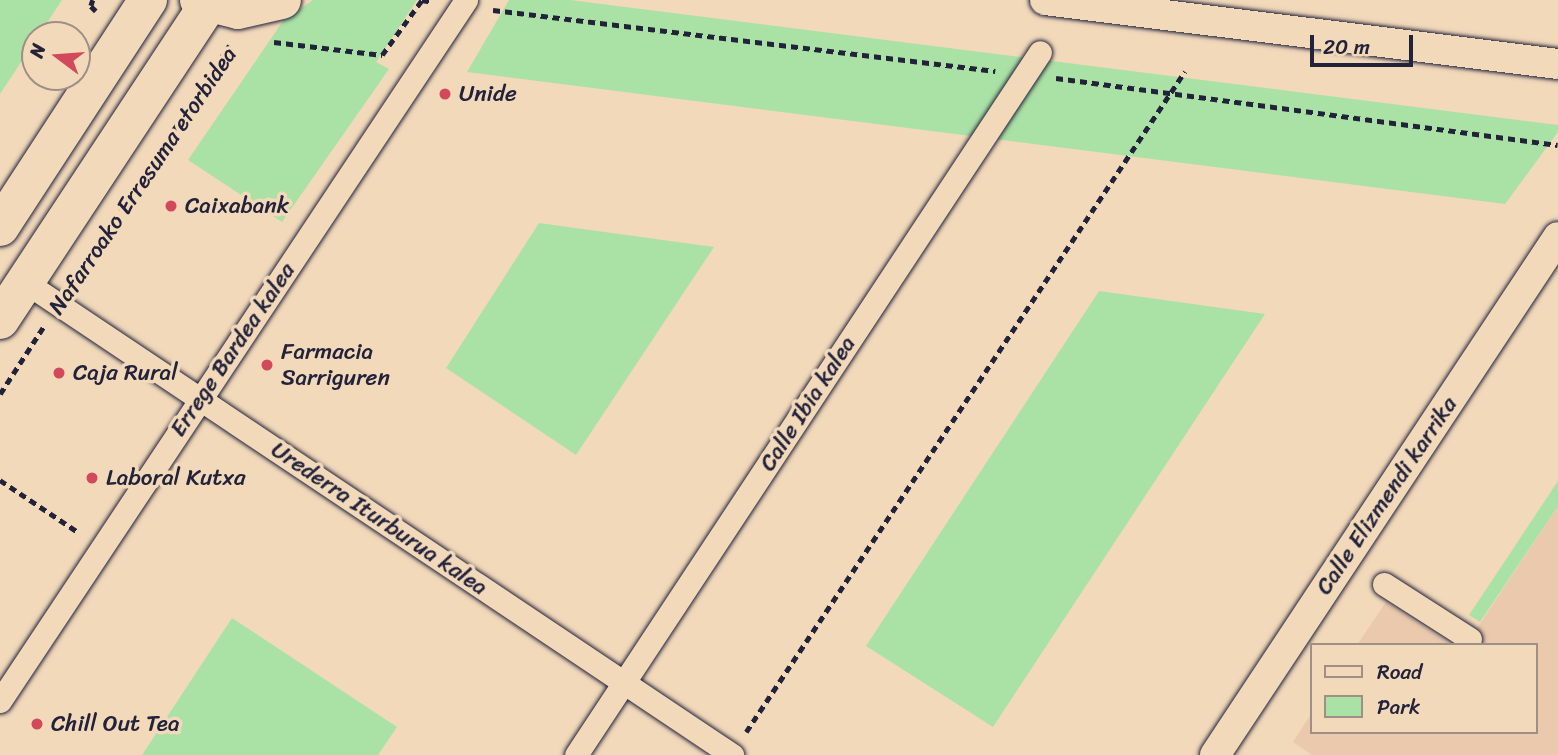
<!DOCTYPE html>
<html>
<head>
<meta charset="utf-8">
<style>
	body { margin:0 }
	#map { position:relative; width:1558px; height:755px; overflow:hidden; background:#f2d9ba; font-family:Sriracha,sans-serif }
	div>[style] { position:absolute }
	.built>* { inset:0; background:#ebc9ad }
	.green>* { inset:0; background:#aae2a6 }
	.path>* { height:4.5px; margin-top:-2.25px; transform-origin:0; background:repeating-linear-gradient(90deg,#22223b 0 7px,transparent 0 12px) }
	.roads { filter:drop-shadow(0 0 2px #22223b) drop-shadow(0 0 2px #22223b) }
	.pedestrian>* { height:23px; margin:-11.5px; padding:0 11.5px; transform-origin:11.5px; border-radius:11.5px; background:#f2d9ba }
	.minor>* { height:30px; margin:-15px; padding:0 15px; transform-origin:15px; border-radius:15px; background:#f2d9ba }
	.tertiary>* { height:38px; margin:-19px; padding:0 19px; transform-origin:19px; border-radius:19px; background:#f2d9ba }
	.dots>* { width:19px; height:19px; translate:-50% -50%; box-sizing:border-box; border:4px solid #f2d9ba; border-radius:50% }
	span { translate:-50% -50%; white-space:nowrap; text-align:center; line-height:1.15; -webkit-text-stroke:7px #f2d9ba; paint-order:stroke }
	.poi-label { font-size:23px; color:#22223b }
	.left { translate:0 -50%; text-align:left }
	.street-label { font-size:23px; color:#22223b }
	.legend { position:absolute; left:1310px; top:643px; width:228px; height:91px; box-sizing:border-box; background:#f2d9ba; border:2px solid #9f9087; margin:0; padding:9px 12px; list-style:none; font-size:21px; color:#22223b }
	.legend li { display:flex; align-items:center; gap:14px; height:35px }
	.legend b { width:35px; border:2px solid #9f9087 }
	.north { position:absolute; left:21px; top:21px; width:70px; height:70px; box-sizing:border-box; background:#f2d9ba; border:2px solid #9f9087; border-radius:50%; rotate:286deg; font-size:19px; font-weight:700; line-height:28px; text-align:center; color:#22223b }
	.north::after { content:''; display:block; margin:auto; width:24px; height:32px; background:#d1495b; clip-path:polygon(50% 0,100% 100%,50% 72%,0 100%) }
	.scale { position:absolute; left:1310px; top:35px; width:103px; height:32px; box-sizing:border-box; border:4px solid #22223b; border-top:0; padding-left:9px; font-size:21px; line-height:24px; white-space:nowrap; color:#22223b; -webkit-text-stroke:5px #f2d9ba; paint-order:stroke }
</style>
</head>
<body>
<div id="map">
	<div class="built">
		<i style="clip-path:polygon(1558px 506px,1558px 755px,1312px 755px,1293px 742px,1311px 714px,1311px 732px,1535px 732px,1535px 645px,1466px 645px)"></i>
		<i style="clip-path:polygon(1386px 602px,1451px 645px,1357px 645px)"></i>
	</div>
	<div class="green">
		<i style="clip-path:polygon(0 0,62px 0,0 94px)"></i>
		<i style="clip-path:polygon(313px 0,417px 0,376px 62px,389px 69px,282px 222px,188px 160px,283px 21px)"></i>
		<i style="clip-path:polygon(509px 0,570px 0,1558px 125px,1558px 132px,1505px 204px,467px 72px)"></i>
		<i style="clip-path:polygon(539px 223px,714px 247px,576px 455px,446px 368px)"></i>
		<i style="clip-path:polygon(1099px 291px,1265px 314px,993px 727px,866px 646px)"></i>
		<i style="clip-path:polygon(1558px 481px,1558px 506px,1480px 622px,1469px 615px)"></i>
		<i style="clip-path:polygon(232px 618px,397px 727px,378px 755px,142px 755px)"></i>
	</div>
	<div class="path">
		<i style="left:93px;top:0;width:6px;rotate:108deg"></i>
		<i style="left:91px;top:6px;width:7px;rotate:45deg"></i>
		<i style="left:422px;top:0;width:10px;rotate:11deg"></i>
		<i style="left:493px;top:10px;width:506px;rotate:6.93deg"></i>
		<i style="left:274px;top:42px;width:109px;rotate:6.9deg"></i>
		<i style="left:382px;top:55px;width:68px;rotate:-54deg"></i>
		<i style="left:1056px;top:78px;width:506px;rotate:7.6deg"></i>
		<i style="left:74px;top:281px;width:282px;rotate:-56.6deg"></i>
		<i style="left:0;top:394px;width:81px;rotate:-57.1deg"></i>
		<i style="left:0;top:480px;width:94px;rotate:33.7deg"></i>
		<i style="left:746px;top:732px;width:793px;rotate:-56.41deg"></i>
	</div>
	<div class="roads">
		<div class="pedestrian">
			<i style="left:25px;top:282px;width:851px;rotate:33.78deg"></i>
			<i style="left:1384px;top:584px;width:102px;rotate:32.6deg"></i>
			<i style="left:0;top:701px;width:842px;rotate:-56.39deg"></i>
			<i style="left:576px;top:755px;width:842px;rotate:-56.57deg"></i>
		</div>
		<div class="minor">
			<i style="left:1045px;top:0;width:517px;rotate:7.11deg"></i>
			<i style="left:1215px;top:755px;width:621px;rotate:-56.49deg"></i>
		</div>
		<div class="tertiary">
			<i style="left:199px;top:0;width:40px;rotate:14.4deg"></i>
			<i style="left:238px;top:10px;width:45px;rotate:-12.8deg"></i>
			<i style="left:0;top:227px;width:271px;rotate:-56.9deg"></i>
			<i style="left:0;top:320px;width:378px;rotate:-56.6deg"></i>
		</div>
	</div>
	<div class="dots">
		<i style="left:445px;top:94px;background:#d1495b"></i>
		<i style="left:171px;top:206px;background:#d1495b"></i>
		<i style="left:267px;top:365px;background:#d1495b"></i>
		<i style="left:59px;top:373px;background:#d1495b"></i>
		<i style="left:92px;top:478px;background:#d1495b"></i>
		<i style="left:37px;top:724px;background:#d1495b"></i>
	</div>
	<div class="poi-label">
		<span class="left" style="left:459px;top:94px">Unide</span>
		<span class="left" style="left:185px;top:206px">Caixabank</span>
		<span class="left" style="left:281px;top:365px">Farmacia<br>Sarriguren</span>
		<span class="left" style="left:73px;top:373px">Caja Rural</span>
		<span class="left" style="left:106px;top:478px">Laboral Kutxa</span>
		<span class="left" style="left:51px;top:724px">Chill Out Tea</span>
	</div>
	<div class="street-label">
		<span style="left:143px;top:181px;rotate:-56deg">Nafarroako Erresuma etorbidea</span>
		<span style="left:233px;top:350px;rotate:-56deg">Errege Bardea kalea</span>
		<span style="left:808px;top:404px;rotate:-57deg">Calle Ibia kalea</span>
		<span style="left:1387px;top:496px;rotate:-56deg">Calle Elizmendi karrika</span>
		<span style="left:379px;top:519px;rotate:34deg">Urederra Iturburua kalea</span>
	</div>
	<ul class="legend">
	<li><b style="height:9px;background:#f2d9ba"></b>Road</li>
	<li><b style="height:19px;background:#aae2a6"></b>Park</li>
	</ul>
	<div class="north">N</div>
	<div class="scale">20 m</div>
</div>
</body>
</html>
